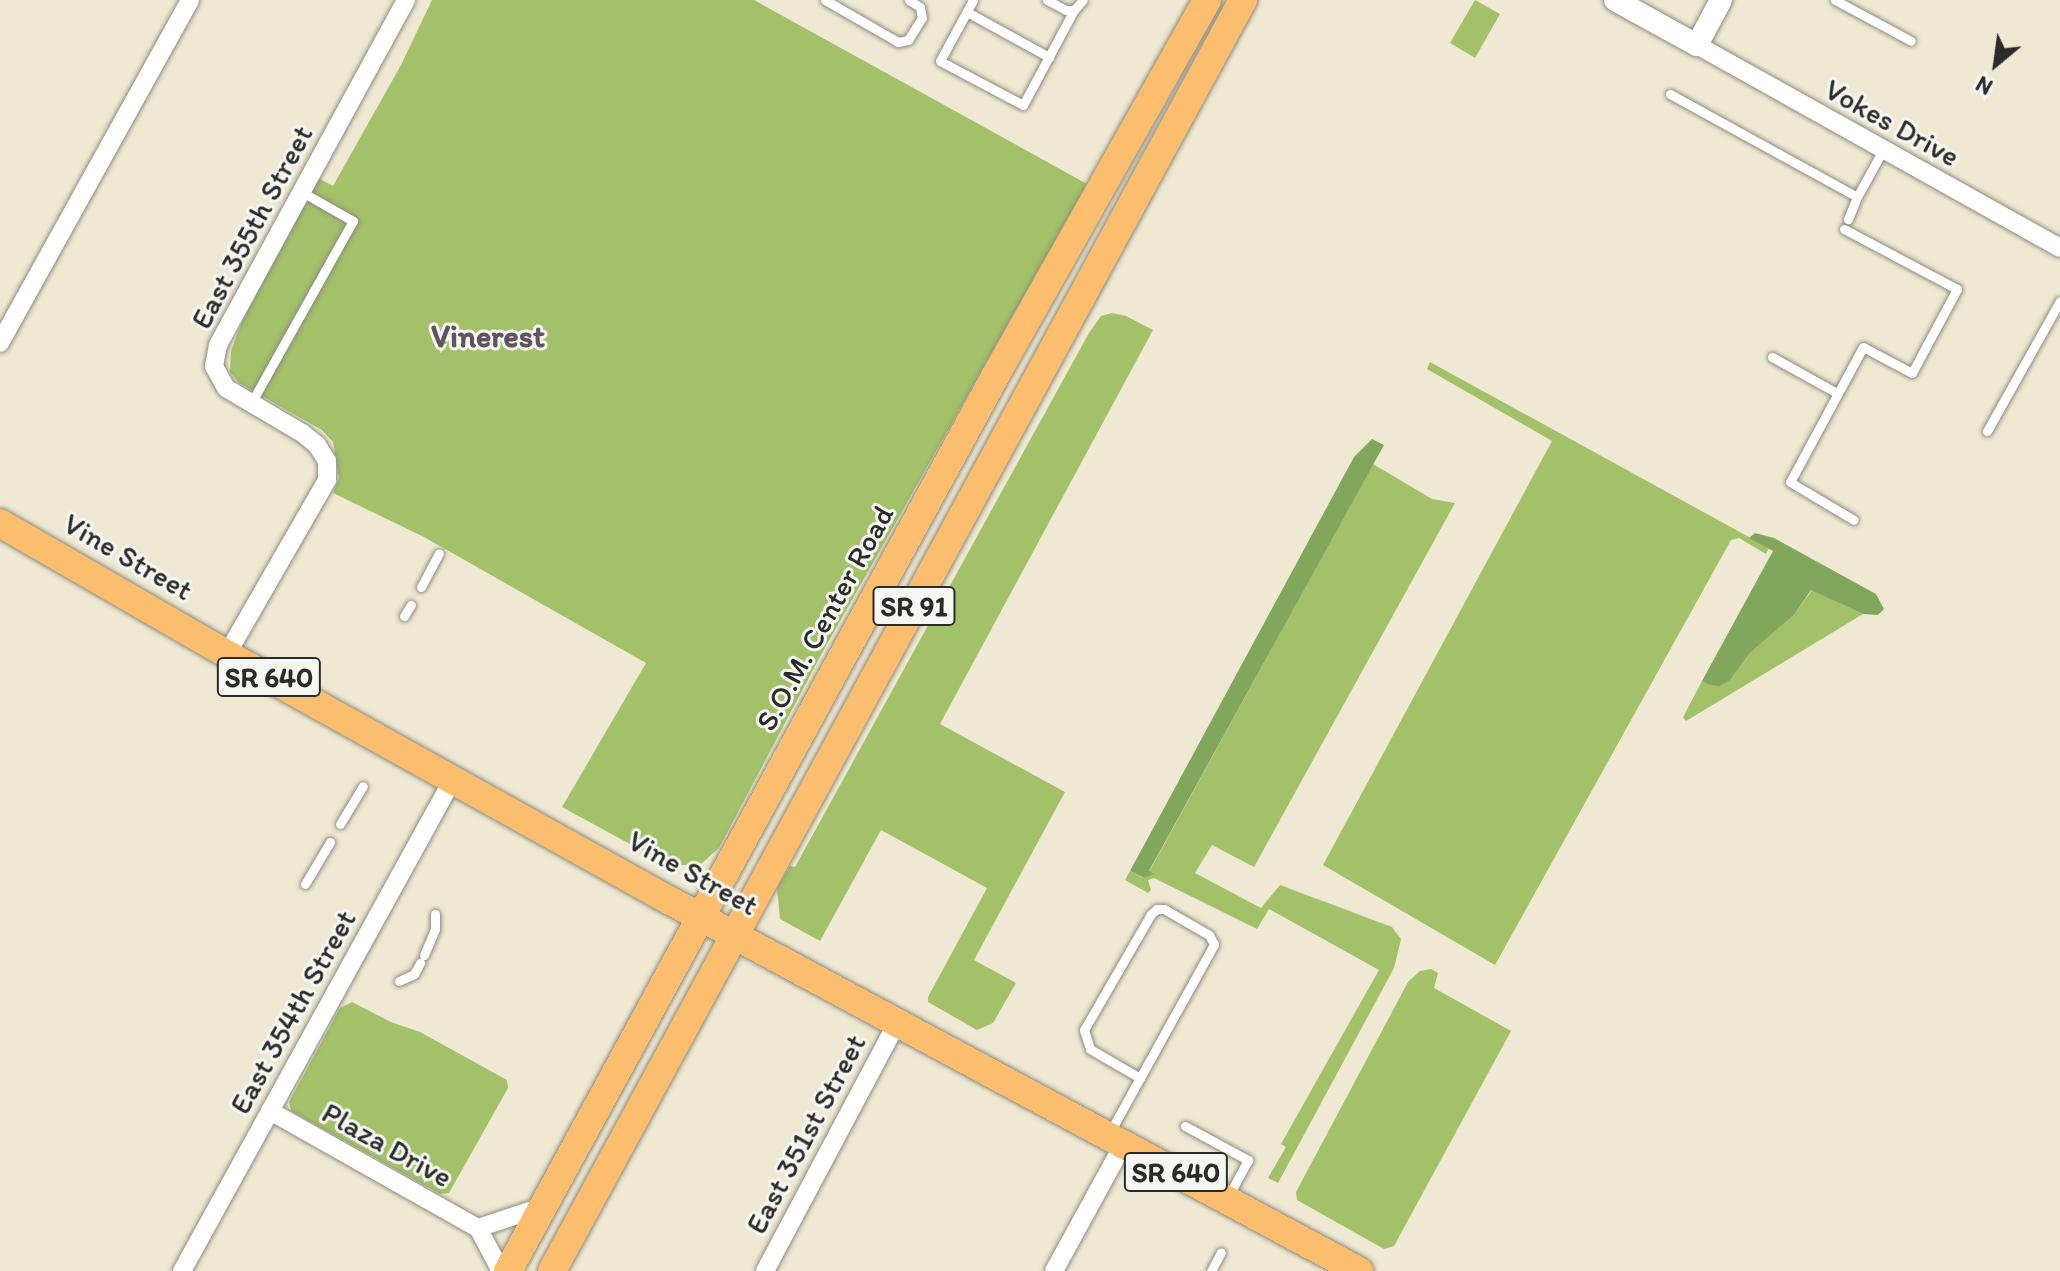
<!DOCTYPE html>
<html>
<head>
<meta charset="utf-8">
<style>
	body { margin:0 }
	#map { position:relative; width:2060px; height:1271px; overflow:hidden; background:#efe9d3; font-family:Itim,sans-serif }
	div>[style] { position:absolute }
	.green>* { inset:0; background:#a2c169 }
	.forest>* { inset:0; background:#81a75d }
	.roads { filter:drop-shadow(0 0 2px #8d8a7f) drop-shadow(0 0 2px #8d8a7f) }
	.service>* { height:9px; margin:-4.5px; padding:0 4.5px; transform-origin:4.5px; border-radius:4.5px; background:#fff }
	.minor>* { height:18px; margin:-9px; padding:0 9px; transform-origin:9px; border-radius:9px; background:#fff }
	.tertiary>* { height:22px; margin:-11px; padding:0 11px; transform-origin:11px; border-radius:11px; background:#fff }
	.primary>* { height:28px; margin:-14px; padding:0 14px; transform-origin:14px; border-radius:14px; background:#fabe6e }
	span { translate:-50% -50%; white-space:nowrap; text-align:center; line-height:1.15; -webkit-text-stroke:6px #f6f6f2; paint-order:stroke }
	.shield-label span { padding:2px 6px; background:#f6f6f2; border:2px solid; border-radius:6px; -webkit-text-stroke-width:0 }
	.shield-label { font-size:28px; color:#2b2b2b; font-weight:700 }
	.street-label { font-size:30px; color:#2b2b2b }
	.neighbourhood-label { font-size:32px; color:#605360; font-weight:700 }
	.north { position:absolute; left:1956px; top:24px; width:80px; height:80px; -webkit-text-stroke:6px #f6f6f2; paint-order:stroke; rotate:209deg; font-size:22px; font-weight:700; line-height:32px; text-align:center; color:#2b2b2b }
	.north::after { content:''; display:block; margin:auto; width:28px; height:36px; background:#2b2b2b; clip-path:polygon(50% 0,100% 100%,50% 72%,0 100%) }
</style>
</head>
<body>
<div id="map">
	<div class="green">
		<i style="clip-path:polygon(432px 0,754px 0,1087px 184px,822px 653px,719px 848px,701px 864px,670px 866px,562px 807px,646px 663px,424px 537px,333px 493px,339px 478px,333px 442px,322px 430px,239px 383px,230px 372px,231px 351px,242px 322px,318px 178px,333px 186px,401px 65px)"></i>
		<i style="clip-path:polygon(1475px 0,1500px 14px,1475px 58px,1450px 43px)"></i>
		<i style="clip-path:polygon(1112px 313px,1126px 316px,1153px 330px,940px 724px,1065px 792px,974px 960px,1016px 983px,993px 1023px,977px 1030px,928px 1002px,928px 997px,987px 888px,881px 830px,820px 941px,780px 919px,777px 888px,790px 866px,795px 867px,1089px 333px,1101px 316px)"></i>
		<i style="clip-path:polygon(1430px 362px,1769px 548px,1766px 554px,1739px 538px,1731px 540px,1495px 965px,1323px 865px,1552px 441px,1427px 369px)"></i>
		<i style="clip-path:polygon(1373px 464px,1432px 499px,1455px 503px,1254px 867px,1212px 845px,1195px 873px,1261px 908px,1280px 885px,1392px 927px,1401px 939px,1394px 968px,1278px 1183px,1268px 1178px,1286px 1147px,1281px 1144px,1379px 970px,1269px 909px,1257px 929px,1154px 878px,1148px 880px,1151px 890px,1148px 893px,1125px 880px,1130px 871px,1143px 878px,1153px 873px,1149px 872px)"></i>
		<i style="clip-path:polygon(1812px 590px,1863px 614px,1686px 721px,1683px 717px,1702px 681px,1709px 685px,1730px 680px,1750px 653px,1794px 615px)"></i>
		<i style="clip-path:polygon(1431px 969px,1438px 973px,1434px 988px,1511px 1031px,1394px 1246px,1384px 1249px,1297px 1200px,1296px 1192px,1408px 982px,1420px 971px)"></i>
		<i style="clip-path:polygon(352px 1002px,391px 1022px,420px 1032px,507px 1080px,508px 1088px,449px 1193px,440px 1194px,291px 1111px,289px 1102px,340px 1008px)"></i>
	</div>
	<div class="forest">
		<i style="clip-path:polygon(1372px 439px,1384px 445px,1149px 871px,1154px 874px,1144px 878px,1130px 871px,1354px 457px)"></i>
		<i style="clip-path:polygon(1755px 533px,1774px 538px,1876px 594px,1884px 609px,1878px 615px,1863px 614px,1811px 590px,1794px 615px,1750px 653px,1730px 680px,1720px 686px,1709px 685px,1702px 681px,1773px 551px,1749px 538px)"></i>
	</div>
	<div class="roads">
		<div class="service">
			<i style="left:825px;top:0;width:84px;rotate:29.9deg"></i>
			<i style="left:898px;top:42px;width:10px;rotate:-11deg"></i>
			<i style="left:908px;top:40px;width:26px;rotate:-58deg"></i>
			<i style="left:922px;top:18px;width:11px;rotate:-100deg"></i>
			<i style="left:920px;top:7px;width:13px;rotate:-148deg"></i>
			<i style="left:973px;top:0;width:69px;rotate:118.4deg"></i>
			<i style="left:940px;top:61px;width:94px;rotate:27.9deg"></i>
			<i style="left:1023px;top:105px;width:108px;rotate:-61.8deg"></i>
			<i style="left:1047px;top:0;width:21px;rotate:28deg"></i>
			<i style="left:1066px;top:10px;width:8px"></i>
			<i style="left:1074px;top:10px;width:13px;rotate:-48deg"></i>
			<i style="left:1835px;top:0;width:86px;rotate:28.3deg"></i>
			<i style="left:967px;top:12px;width:94px;rotate:28.8deg"></i>
			<i style="left:1670px;top:94px;width:213px;rotate:28.8deg"></i>
			<i style="left:1857px;top:197px;width:24px;rotate:112deg"></i>
			<i style="left:1857px;top:197px;width:54px;rotate:-61deg"></i>
			<i style="left:1844px;top:229px;width:128px;rotate:28deg"></i>
			<i style="left:1957px;top:289px;width:95px;rotate:118.2deg"></i>
			<i style="left:1912px;top:373px;width:55px;rotate:-152deg"></i>
			<i style="left:1863px;top:347px;width:153px;rotate:118.4deg"></i>
			<i style="left:1790px;top:482px;width:74px;rotate:30.7deg"></i>
			<i style="left:1772px;top:357px;width:74px;rotate:29deg"></i>
			<i style="left:250px;top:405px;width:211px;rotate:-60.8deg"></i>
			<i style="left:353px;top:221px;width:59px;rotate:-150.4deg"></i>
			<i style="left:1987px;top:431px;width:149px;rotate:-60.7deg"></i>
			<i style="left:421px;top:587px;width:38px;rotate:-62deg"></i>
			<i style="left:404px;top:616px;width:13px;rotate:-58deg"></i>
			<i style="left:340px;top:824px;width:44px;rotate:-58.8deg"></i>
			<i style="left:305px;top:884px;width:49px;rotate:-59.2deg"></i>
			<i style="left:424px;top:955px;width:28px;rotate:-67deg"></i>
			<i style="left:435px;top:929px;width:15px;rotate:-90deg"></i>
			<i style="left:399px;top:981px;width:17px;rotate:-25deg"></i>
			<i style="left:414px;top:974px;width:13px;rotate:-61deg"></i>
			<i style="left:1185px;top:1126px;width:72px;rotate:28.4deg"></i>
			<i style="left:1248px;top:1160px;width:42px;rotate:118.4deg"></i>
			<i style="left:1110px;top:1132px;width:215px;rotate:-61deg"></i>
			<i style="left:1214px;top:944px;width:10px;rotate:-119deg"></i>
			<i style="left:1209px;top:935px;width:52px;rotate:-150deg"></i>
			<i style="left:1164px;top:909px;width:7px;rotate:180deg"></i>
			<i style="left:1157px;top:909px;width:8px;rotate:140deg"></i>
			<i style="left:1151px;top:914px;width:134px;rotate:120deg"></i>
			<i style="left:1084px;top:1030px;width:20px;rotate:72deg"></i>
			<i style="left:1090px;top:1049px;width:58px;rotate:30.1deg"></i>
			<i style="left:1211px;top:1271px;width:21px;rotate:-62deg"></i>
		</div>
		<div class="minor">
			<i style="left:1697px;top:45px;width:416px;rotate:29.2deg"></i>
			<i style="left:0;top:343px;width:392px;rotate:-61deg"></i>
			<i style="left:227px;top:654px;width:201px;rotate:-60.1deg"></i>
			<i style="left:327px;top:480px;width:19px;rotate:-90deg"></i>
			<i style="left:327px;top:461px;width:19px;rotate:-122deg"></i>
			<i style="left:317px;top:445px;width:19px;rotate:-141deg"></i>
			<i style="left:302px;top:433px;width:88px;rotate:-149.4deg"></i>
			<i style="left:226px;top:388px;width:25px;rotate:-119deg"></i>
			<i style="left:214px;top:366px;width:21px;rotate:-79deg"></i>
			<i style="left:218px;top:345px;width:393px;rotate:-61.4deg"></i>
			<i style="left:270px;top:1111px;width:239px;rotate:29.4deg"></i>
			<i style="left:478px;top:1228px;width:49px;rotate:61.9deg"></i>
			<i style="left:478px;top:1228px;width:67px;rotate:-18.2deg"></i>
			<i style="left:182px;top:1271px;width:562px;rotate:-61.15deg"></i>
			<i style="left:765px;top:1271px;width:281px;rotate:-62deg"></i>
			<i style="left:1054px;top:1271px;width:146px;rotate:-61.3deg"></i>
		</div>
		<div class="tertiary">
			<i style="left:1615px;top:0;width:94px;rotate:28.8deg"></i>
			<i style="left:1697px;top:45px;width:51px;rotate:-61.9deg"></i>
		</div>
		<div class="primary">
			<i style="left:0;top:523px;width:286px;rotate:30deg"></i>
			<i style="left:248px;top:666px;width:477px;rotate:29.1deg"></i>
			<i style="left:665px;top:898px;width:788px;rotate:28.26deg"></i>
			<i style="left:508px;top:1271px;width:1025px;rotate:-61.43deg"></i>
			<i style="left:998px;top:371px;width:426px;rotate:-60.6deg"></i>
			<i style="left:552px;top:1271px;width:1447px;rotate:-61.47deg"></i>
		</div>
	</div>
	<div class="shield-label">
		<span style="left:914px;top:606px">SR 91</span>
		<span style="left:269px;top:677px">SR 640</span>
		<span style="left:1176px;top:1172px">SR 640</span>
	</div>
	<div class="street-label">
		<span style="left:1892px;top:123px;rotate:29deg">Vokes Drive</span>
		<span style="left:252px;top:227px;rotate:-62deg">East 355th Street</span>
		<span style="left:128px;top:557px;rotate:30deg">Vine Street</span>
		<span style="left:825px;top:618px;rotate:-61deg">S.O.M. Center Road</span>
		<span style="left:693px;top:873px;rotate:29deg">Vine Street</span>
		<span style="left:293px;top:1012px;rotate:-61deg">East 354th Street</span>
		<span style="left:806px;top:1134px;rotate:-62deg">East 351st Street</span>
		<span style="left:387px;top:1145px;rotate:29deg">Plaza Drive</span>
	</div>
	<div class="neighbourhood-label">
		<span style="left:488px;top:336px">Vinerest</span>
	</div>
	<div class="north">N</div>
</div>
</body>
</html>
